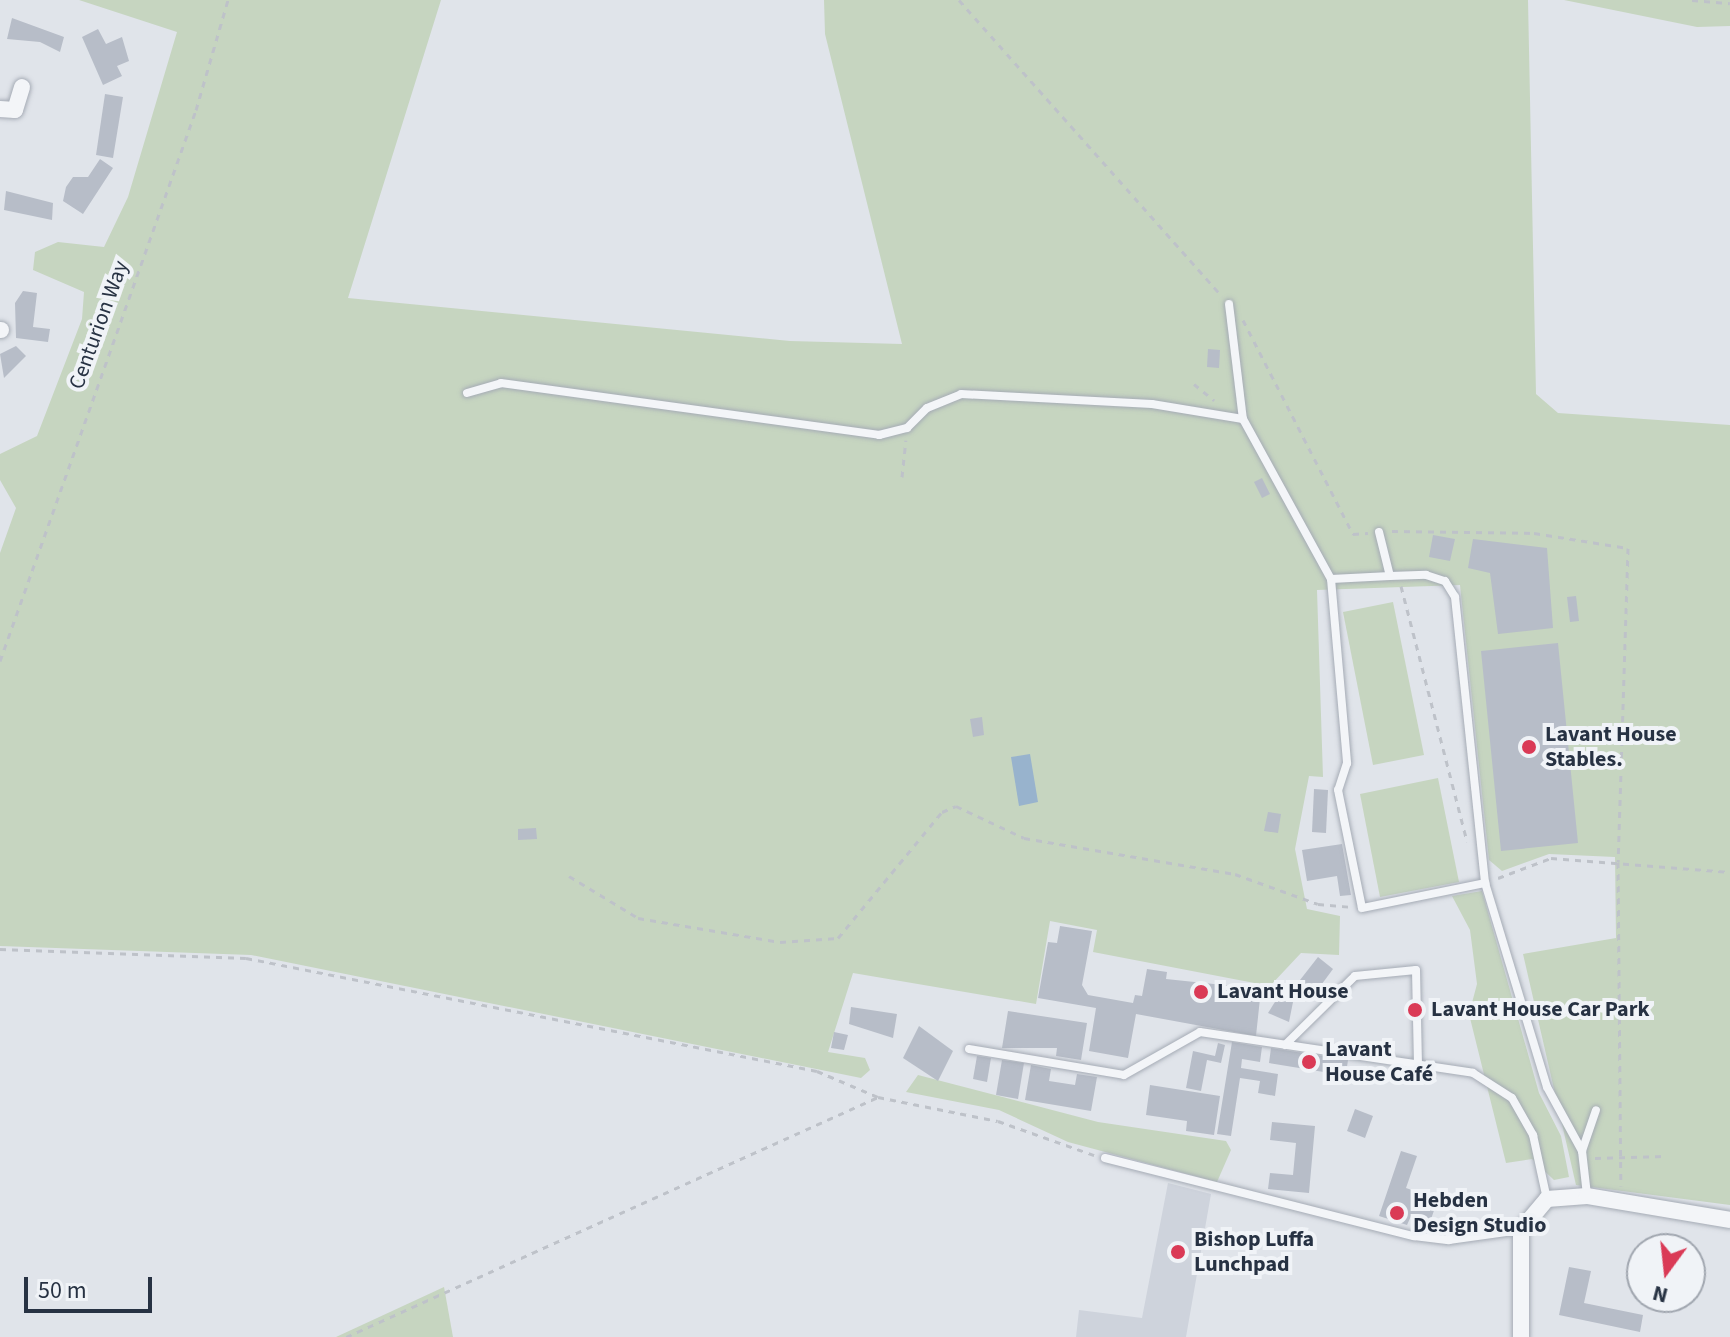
<!DOCTYPE html>
<html>
<head>
<meta charset="utf-8">
<style>
	body { margin:0 }
	#map { position:relative; width:1730px; height:1337px; overflow:hidden; background:#e0e4ea; font-family:"Source Sans 3",sans-serif }
	div>[style] { position:absolute }
	.built>* { inset:0; background:#ced3dc }
	.green>* { inset:0; background:#c6d5c0 }
	.water>* { inset:0; background:#98b3cd }
	.building>* { inset:0; background:#b7bdc8 }
	.path>* { height:3px; margin-top:-1.5px; transform-origin:0; background:repeating-linear-gradient(90deg,#bec2c9 0 6px,transparent 0 12px) }
	.roads { filter:drop-shadow(0 0 2px #a5abb5) drop-shadow(0 0 2px #a5abb5) }
	.lane>* { height:8px; margin:-4px; padding:0 4px; transform-origin:4px; border-radius:4px; background:#f3f5f8 }
	.street>* { height:16px; margin:-8px; padding:0 8px; transform-origin:8px; border-radius:8px; background:#f3f5f8 }
	.dots>* { width:22px; height:22px; translate:-50% -50%; box-sizing:border-box; border:4px solid #f0f3f7; border-radius:50% }
	span { translate:-50% -50%; white-space:nowrap; text-align:center; line-height:1.15; -webkit-text-stroke:8px #f0f3f7; paint-order:stroke }
	.street-label { font-size:22px; color:#273243 }
	.poi-label { font-size:22px; color:#273243; font-weight:700 }
	.left { translate:0 -50%; text-align:left }
	.north { position:absolute; left:1626px; top:1233px; width:80px; height:80px; box-sizing:border-box; background:#f0f3f7; border:2px solid #a0a6af; border-radius:50%; rotate:195deg; font-size:22px; font-weight:700; line-height:32px; text-align:center; color:#273243 }
	.north::after { content:''; display:block; margin:auto; width:28px; height:36px; background:#da3a56; clip-path:polygon(50% 0,100% 100%,50% 72%,0 100%) }
	.scale { position:absolute; left:24px; top:1277px; width:128px; height:36px; box-sizing:border-box; border:4px solid #273243; border-top:0; padding-left:10px; font-size:24px; line-height:28px; white-space:nowrap; color:#273243; -webkit-text-stroke:6px #f0f3f7; paint-order:stroke }
</style>
</head>
<body>
<div id="map">
	<div class="built">
		<i style="clip-path:polygon(1168px 1183px,1211px 1194px,1186px 1337px,1076px 1337px,1079px 1310px,1142px 1318px)"></i>
	</div>
	<div class="green">
		<i style="clip-path:polygon(79px 0,441px 0,348px 298px,790px 341px,902px 344px,825px 34px,824px 0,1528px 0,1536px 394px,1558px 413px,1730px 425px,1730px 1205px,1576px 1185px,1523px 954px,1616px 938px,1615px 857px,1549px 854px,1502px 871px,1489px 860px,1460px 585px,1317px 590px,1323px 777px,1309px 776px,1295px 849px,1307px 909px,1340px 916px,1339px 955px,1301px 953px,1270px 986px,1093px 952px,1097px 930px,1050px 921px,1036px 1004px,853px 973px,828px 1052px,865px 1058px,870px 1070px,861px 1078px,251px 955px,0 946px,0 553px,16px 508px,0 480px,0 454px,37px 436px,82px 319px,84px 292px,33px 270px,35px 252px,58px 242px,104px 247px,128px 197px,177px 32px)"></i>
		<i style="clip-path:polygon(1564px 0,1730px 0,1730px 26px,1697px 27px)"></i>
		<i style="clip-path:polygon(1393px 602px,1424px 755px,1373px 765px,1343px 612px)"></i>
		<i style="clip-path:polygon(1438px 778px,1459px 882px,1380px 897px,1360px 794px)"></i>
		<i style="clip-path:polygon(1482px 891px,1539px 1093px,1561px 1136px,1569px 1177px,1554px 1180px,1532px 1159px,1506px 1163px,1469px 1014px,1477px 984px,1470px 930px,1452px 896px)"></i>
		<i style="clip-path:polygon(918px 1075px,1098px 1122px,1226px 1141px,1231px 1150px,1217px 1182px,1068px 1142px,999px 1110px,906px 1092px)"></i>
		<i style="clip-path:polygon(444px 1287px,453px 1337px,336px 1337px)"></i>
	</div>
	<div class="water">
		<i style="clip-path:polygon(1030px 754px,1038px 802px,1019px 806px,1011px 757px)"></i>
	</div>
	<div class="building">
		<i style="clip-path:polygon(12px 18px,64px 37px,60px 52px,40px 42px,7px 39px)"></i>
		<i style="clip-path:polygon(98px 29px,106px 44px,122px 37px,129px 61px,117px 66px,122px 76px,103px 85px,82px 37px)"></i>
		<i style="clip-path:polygon(105px 94px,123px 97px,113px 158px,96px 155px)"></i>
		<i style="clip-path:polygon(100px 159px,113px 168px,83px 214px,63px 201px,66px 187px,73px 177px,88px 177px)"></i>
		<i style="clip-path:polygon(6px 191px,53px 203px,52px 220px,4px 210px)"></i>
		<i style="clip-path:polygon(23px 291px,37px 293px,33px 327px,50px 329px,48px 342px,16px 338px,15px 303px)"></i>
		<i style="clip-path:polygon(16px 346px,26px 356px,4px 378px,0 354px)"></i>
		<i style="clip-path:polygon(1208px 349px,1220px 350px,1219px 368px,1207px 367px)"></i>
		<i style="clip-path:polygon(1262px 478px,1270px 494px,1262px 498px,1254px 482px)"></i>
		<i style="clip-path:polygon(1433px 535px,1455px 539px,1450px 561px,1429px 557px)"></i>
		<i style="clip-path:polygon(1473px 539px,1547px 548px,1553px 628px,1498px 634px,1490px 573px,1468px 568px)"></i>
		<i style="clip-path:polygon(1576px 596px,1579px 621px,1570px 622px,1567px 597px)"></i>
		<i style="clip-path:polygon(1558px 643px,1578px 843px,1501px 851px,1481px 651px)"></i>
		<i style="clip-path:polygon(982px 717px,984px 735px,973px 737px,970px 719px)"></i>
		<i style="clip-path:polygon(1314px 789px,1328px 790px,1326px 833px,1312px 832px)"></i>
		<i style="clip-path:polygon(1268px 812px,1281px 814px,1278px 833px,1264px 831px)"></i>
		<i style="clip-path:polygon(536px 828px,537px 839px,518px 840px,518px 829px)"></i>
		<i style="clip-path:polygon(1342px 844px,1351px 895px,1340px 896px,1337px 876px,1307px 881px,1302px 850px)"></i>
		<i style="clip-path:polygon(1060px 926px,1092px 931px,1082px 985px,1088px 995px,1133px 1003px,1135px 995px,1142px 996px,1147px 969px,1167px 972px,1166px 979px,1261px 989px,1256px 1036px,1136px 1014px,1128px 1058px,1089px 1051px,1096px 1008px,1038px 998px,1048px 942px,1057px 943px)"></i>
		<i style="clip-path:polygon(1318px 957px,1333px 969px,1316px 992px,1300px 980px)"></i>
		<i style="clip-path:polygon(1280px 994px,1294px 997px,1289px 1022px,1268px 1013px)"></i>
		<i style="clip-path:polygon(851px 1007px,897px 1014px,893px 1038px,849px 1024px)"></i>
		<i style="clip-path:polygon(1008px 1011px,1087px 1023px,1081px 1060px,1056px 1056px,1057px 1048px,1002px 1048px)"></i>
		<i style="clip-path:polygon(919px 1026px,953px 1051px,938px 1081px,903px 1058px)"></i>
		<i style="clip-path:polygon(834px 1032px,848px 1035px,844px 1050px,831px 1048px)"></i>
		<i style="clip-path:polygon(1232px 1042px,1262px 1047px,1260px 1062px,1242px 1059px,1241px 1068px,1278px 1074px,1275px 1096px,1258px 1093px,1260px 1081px,1240px 1078px,1231px 1136px,1217px 1134px)"></i>
		<i style="clip-path:polygon(1218px 1043px,1225px 1045px,1221px 1063px,1207px 1060px,1201px 1091px,1186px 1088px,1193px 1051px,1215px 1056px)"></i>
		<i style="clip-path:polygon(1271px 1048px,1348px 1060px,1347px 1067px,1338px 1065px,1336px 1074px,1269px 1063px)"></i>
		<i style="clip-path:polygon(977px 1056px,991px 1058px,987px 1082px,973px 1079px)"></i>
		<i style="clip-path:polygon(1002px 1060px,1024px 1063px,1018px 1099px,996px 1095px)"></i>
		<i style="clip-path:polygon(1031px 1065px,1051px 1069px,1049px 1081px,1075px 1085px,1077px 1074px,1097px 1077px,1091px 1111px,1025px 1100px)"></i>
		<i style="clip-path:polygon(1150px 1085px,1220px 1096px,1214px 1135px,1186px 1131px,1187px 1121px,1146px 1115px)"></i>
		<i style="clip-path:polygon(1355px 1109px,1373px 1116px,1365px 1138px,1347px 1131px)"></i>
		<i style="clip-path:polygon(1272px 1122px,1315px 1126px,1309px 1193px,1268px 1189px,1270px 1173px,1293px 1175px,1296px 1143px,1270px 1140px)"></i>
		<i style="clip-path:polygon(1401px 1151px,1417px 1156px,1406px 1188px,1438px 1199px,1430px 1222px,1411px 1216px,1407px 1225px,1379px 1216px)"></i>
		<i style="clip-path:polygon(1569px 1267px,1591px 1271px,1584px 1303px,1643px 1315px,1640px 1332px,1559px 1315px)"></i>
	</div>
	<div class="path">
		<i style="left:959px;top:0;width:396px;rotate:48.4deg"></i>
		<i style="left:1692px;top:0;width:38px;rotate:5deg"></i>
		<i style="left:1243px;top:320px;width:241px;rotate:62.8deg"></i>
		<i style="left:1353px;top:534px;width:15px;rotate:-4deg"></i>
		<i style="left:1194px;top:384px;width:26px;rotate:39deg"></i>
		<i style="left:902px;top:477px;width:37px;rotate:-84deg"></i>
		<i style="left:1392px;top:531px;width:142px;rotate:0.8deg"></i>
		<i style="left:1534px;top:533px;width:95px;rotate:9.1deg"></i>
		<i style="left:1628px;top:548px;width:314px;rotate:91.8deg"></i>
		<i style="left:1618px;top:862px;width:324px;rotate:89.5deg"></i>
		<i style="left:1401px;top:586px;width:264px;rotate:75.5deg"></i>
		<i style="left:0;top:661px;width:585px;rotate:-70.42deg"></i>
		<i style="left:196px;top:110px;width:115px;rotate:-73.8deg"></i>
		<i style="left:569px;top:876px;width:81px;rotate:31.3deg"></i>
		<i style="left:638px;top:918px;width:144px;rotate:9.6deg"></i>
		<i style="left:780px;top:942px;width:58px;rotate:-3.9deg"></i>
		<i style="left:838px;top:938px;width:163px;rotate:-50.5deg"></i>
		<i style="left:942px;top:812px;width:15px;rotate:-23deg"></i>
		<i style="left:956px;top:806px;width:75px;rotate:25.2deg"></i>
		<i style="left:1024px;top:838px;width:214px;rotate:9.7deg"></i>
		<i style="left:1235px;top:874px;width:88px;rotate:19.9deg"></i>
		<i style="left:1318px;top:904px;width:33px;rotate:5deg"></i>
		<i style="left:1498px;top:878px;width:57px;rotate:-20.7deg"></i>
		<i style="left:1551px;top:858px;width:180px;rotate:4.5deg"></i>
		<i style="left:0;top:949px;width:246px;rotate:2.1deg"></i>
		<i style="left:246px;top:958px;width:582px;rotate:11.19deg"></i>
		<i style="left:817px;top:1071px;width:66px;rotate:23.1deg"></i>
		<i style="left:878px;top:1097px;width:122px;rotate:11.3deg"></i>
		<i style="left:998px;top:1121px;width:102px;rotate:19.5deg"></i>
		<i style="left:1595px;top:1158px;width:70px;rotate:-1.6deg"></i>
		<i style="left:346px;top:1337px;width:584px;rotate:-24.28deg"></i>
	</div>
	<div class="roads">
		<div class="lane">
			<i style="left:1229px;top:304px;width:116px;rotate:83.1deg"></i>
			<i style="left:1243px;top:419px;width:183px;rotate:61.2deg"></i>
			<i style="left:467px;top:393px;width:35px;rotate:-16deg"></i>
			<i style="left:501px;top:383px;width:382px;rotate:7.8deg"></i>
			<i style="left:879px;top:435px;width:29px;rotate:-14deg"></i>
			<i style="left:907px;top:428px;width:28px;rotate:-45deg"></i>
			<i style="left:927px;top:408px;width:37px;rotate:-22deg"></i>
			<i style="left:961px;top:394px;width:191px;rotate:3deg"></i>
			<i style="left:1152px;top:404px;width:92px;rotate:9.4deg"></i>
			<i style="left:1379px;top:532px;width:45px;rotate:76deg"></i>
			<i style="left:1390px;top:576px;width:36px;rotate:-2deg"></i>
			<i style="left:1426px;top:575px;width:20px;rotate:18deg"></i>
			<i style="left:1445px;top:581px;width:19px;rotate:58deg"></i>
			<i style="left:1455px;top:597px;width:288px;rotate:84deg"></i>
			<i style="left:1485px;top:883px;width:213px;rotate:73.1deg"></i>
			<i style="left:1547px;top:1087px;width:73px;rotate:61.3deg"></i>
			<i style="left:1582px;top:1151px;width:44px;rotate:83.5deg"></i>
			<i style="left:1390px;top:576px;width:59px;rotate:177.1deg"></i>
			<i style="left:1331px;top:579px;width:185px;rotate:85deg"></i>
			<i style="left:1347px;top:763px;width:28px;rotate:108deg"></i>
			<i style="left:1338px;top:790px;width:120px;rotate:78.5deg"></i>
			<i style="left:1362px;top:908px;width:126px;rotate:-11.5deg"></i>
			<i style="left:1285px;top:1045px;width:98px;rotate:-44.6deg"></i>
			<i style="left:1355px;top:976px;width:61px;rotate:-5.6deg"></i>
			<i style="left:1416px;top:970px;width:94px;rotate:88.8deg"></i>
			<i style="left:969px;top:1049px;width:157px;rotate:9.5deg"></i>
			<i style="left:1124px;top:1075px;width:87px;rotate:-29.5deg"></i>
			<i style="left:1200px;top:1032px;width:276px;rotate:8.5deg"></i>
			<i style="left:1473px;top:1073px;width:46px;rotate:32.7deg"></i>
			<i style="left:1512px;top:1098px;width:43px;rotate:60.4deg"></i>
			<i style="left:1533px;top:1135px;width:66px;rotate:77.7deg"></i>
			<i style="left:1582px;top:1151px;width:43px;rotate:-71.1deg"></i>
			<i style="left:1105px;top:1158px;width:319px;rotate:14.2deg"></i>
			<i style="left:1414px;top:1236px;width:35px;rotate:7deg"></i>
			<i style="left:1449px;top:1240px;width:72px;rotate:-8deg"></i>
		</div>
		<div class="street">
			<i style="left:0;top:109px;width:15px;rotate:4deg"></i>
			<i style="left:15px;top:110px;width:24px;rotate:-73deg"></i>
			<i style="left:0;top:330px;width:1px"></i>
			<i style="left:1521px;top:1337px;width:107px;rotate:-90deg"></i>
			<i style="left:1521px;top:1230px;width:40px;rotate:-50deg"></i>
			<i style="left:1547px;top:1199px;width:40px;rotate:-4.3deg"></i>
			<i style="left:1587px;top:1196px;width:145px;rotate:9.5deg"></i>
		</div>
	</div>
	<div class="dots">
		<i style="left:1529px;top:747px;background:#da3a56"></i>
		<i style="left:1201px;top:992px;background:#da3a56"></i>
		<i style="left:1415px;top:1010px;background:#da3a56"></i>
		<i style="left:1309px;top:1062px;background:#da3a56"></i>
		<i style="left:1397px;top:1213px;background:#da3a56"></i>
		<i style="left:1178px;top:1252px;background:#da3a56"></i>
	</div>
	<div class="street-label">
		<span style="left:99px;top:325px;rotate:-70deg">Centurion Way</span>
	</div>
	<div class="poi-label">
		<span class="left" style="left:1545px;top:747px">Lavant House<br>Stables.</span>
		<span class="left" style="left:1217px;top:992px">Lavant House</span>
		<span class="left" style="left:1431px;top:1010px">Lavant House Car Park</span>
		<span class="left" style="left:1325px;top:1062px">Lavant<br>House Café</span>
		<span class="left" style="left:1413px;top:1213px">Hebden<br>Design Studio</span>
		<span class="left" style="left:1194px;top:1252px">Bishop Luffa<br>Lunchpad</span>
	</div>
	<div class="north">N</div>
	<div class="scale">50 m</div>
</div>
</body>
</html>
